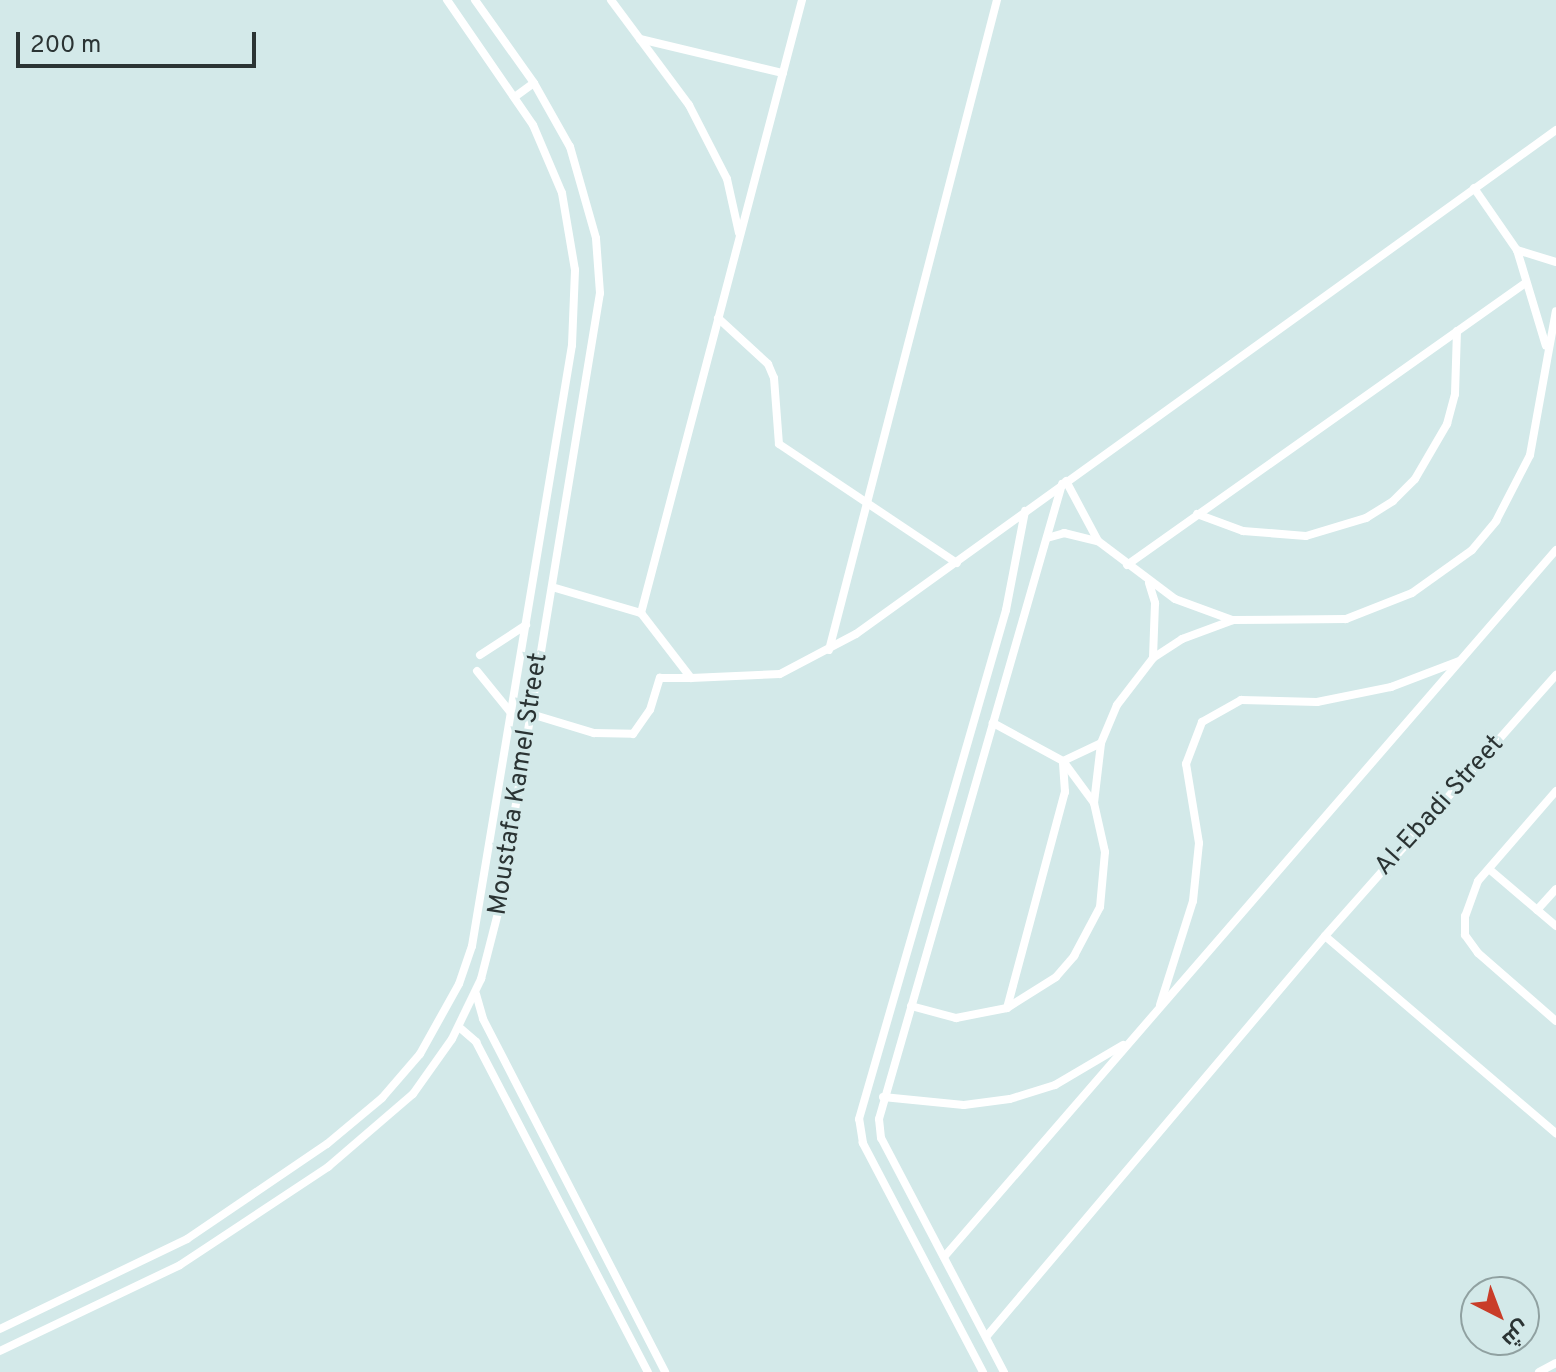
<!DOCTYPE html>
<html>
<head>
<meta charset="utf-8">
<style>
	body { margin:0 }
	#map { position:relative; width:1556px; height:1372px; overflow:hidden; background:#d3e9e9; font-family:Overpass,Cairo,sans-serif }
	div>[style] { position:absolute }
	.minor>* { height:8px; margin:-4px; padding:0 4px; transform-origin:4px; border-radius:4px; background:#fff }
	span { translate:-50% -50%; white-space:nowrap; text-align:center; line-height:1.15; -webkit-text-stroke:6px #d3e9e9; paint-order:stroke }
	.street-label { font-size:26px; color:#2b3434 }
	.north { position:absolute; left:1460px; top:1276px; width:80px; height:80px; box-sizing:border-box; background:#d3e9e9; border:2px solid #90a1a1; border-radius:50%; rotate:138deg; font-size:22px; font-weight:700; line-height:32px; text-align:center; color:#2b3434 }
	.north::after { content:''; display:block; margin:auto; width:28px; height:36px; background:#c93d29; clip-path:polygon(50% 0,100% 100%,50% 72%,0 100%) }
	.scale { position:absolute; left:16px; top:32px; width:240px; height:36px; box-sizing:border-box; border:4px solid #2b3434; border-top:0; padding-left:10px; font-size:24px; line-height:28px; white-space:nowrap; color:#2b3434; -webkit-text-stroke:6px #d3e9e9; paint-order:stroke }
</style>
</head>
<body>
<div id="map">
	<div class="minor">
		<i style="left:611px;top:0;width:131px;rotate:53.4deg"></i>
		<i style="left:689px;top:105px;width:83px;rotate:62.8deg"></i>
		<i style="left:727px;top:179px;width:55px;rotate:77.5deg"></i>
		<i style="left:640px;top:39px;width:147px;rotate:13.4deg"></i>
		<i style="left:516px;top:96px;width:22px;rotate:-36deg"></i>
		<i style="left:1474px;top:188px;width:75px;rotate:55.3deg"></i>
		<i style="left:1517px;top:250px;width:100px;rotate:73.2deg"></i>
		<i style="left:1517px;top:250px;width:41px;rotate:17.1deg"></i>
		<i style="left:718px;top:318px;width:68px;rotate:42.6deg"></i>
		<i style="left:768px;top:364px;width:15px;rotate:67deg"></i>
		<i style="left:774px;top:378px;width:66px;rotate:85.7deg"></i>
		<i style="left:779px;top:444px;width:214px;rotate:33.8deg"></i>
		<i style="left:1066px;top:481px;width:68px;rotate:61.9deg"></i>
		<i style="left:1098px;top:541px;width:96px;rotate:37deg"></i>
		<i style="left:1175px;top:599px;width:61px;rotate:20.2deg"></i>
		<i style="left:1197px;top:514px;width:49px;rotate:20.3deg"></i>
		<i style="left:1243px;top:531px;width:63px;rotate:4.5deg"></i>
		<i style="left:1306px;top:536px;width:63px;rotate:-16.7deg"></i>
		<i style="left:1366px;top:518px;width:32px;rotate:-32deg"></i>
		<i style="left:1393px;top:501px;width:31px;rotate:-45deg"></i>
		<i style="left:1415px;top:479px;width:64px;rotate:-59.8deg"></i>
		<i style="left:1447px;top:424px;width:31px;rotate:-75deg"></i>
		<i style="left:1455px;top:394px;width:63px;rotate:-88.2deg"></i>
		<i style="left:1047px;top:538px;width:18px;rotate:-16deg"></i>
		<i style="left:1064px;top:533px;width:34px;rotate:14deg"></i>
		<i style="left:1127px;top:565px;width:489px;rotate:-35.3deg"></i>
		<i style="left:1149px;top:583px;width:21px;rotate:73deg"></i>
		<i style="left:1155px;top:603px;width:55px;rotate:92.1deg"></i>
		<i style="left:552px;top:587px;width:93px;rotate:16.3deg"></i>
		<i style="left:641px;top:613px;width:82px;rotate:52.4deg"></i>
		<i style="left:691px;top:678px;width:89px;rotate:-2.6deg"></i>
		<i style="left:780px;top:674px;width:86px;rotate:-27.8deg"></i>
		<i style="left:856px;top:634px;width:863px;rotate:-35.75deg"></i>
		<i style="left:641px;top:613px;width:634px;rotate:-75.28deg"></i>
		<i style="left:829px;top:650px;width:671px;rotate:-75.51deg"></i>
		<i style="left:480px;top:655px;width:55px;rotate:-33.1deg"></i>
		<i style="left:477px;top:671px;width:55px;rotate:50.9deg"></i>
		<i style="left:531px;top:714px;width:66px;rotate:16.8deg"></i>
		<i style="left:594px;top:733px;width:39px;rotate:1deg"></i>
		<i style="left:633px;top:734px;width:29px;rotate:-55deg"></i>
		<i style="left:650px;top:710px;width:34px;rotate:-73deg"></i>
		<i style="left:660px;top:678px;width:30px"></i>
		<i style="left:1556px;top:791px;width:119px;rotate:130.9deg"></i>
		<i style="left:1478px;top:881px;width:37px;rotate:110deg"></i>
		<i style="left:1465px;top:916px;width:19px;rotate:90deg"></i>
		<i style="left:1465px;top:935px;width:22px;rotate:54deg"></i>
		<i style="left:1478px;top:953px;width:103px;rotate:41.1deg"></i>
		<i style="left:1094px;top:803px;width:60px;rotate:-83.3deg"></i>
		<i style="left:1101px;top:743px;width:41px;rotate:-67.2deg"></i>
		<i style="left:1117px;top:705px;width:59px;rotate:-52.5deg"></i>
		<i style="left:1153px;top:658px;width:35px;rotate:-33deg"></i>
		<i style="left:1182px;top:639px;width:54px;rotate:-20.4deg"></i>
		<i style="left:1233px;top:620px;width:113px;rotate:-0.5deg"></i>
		<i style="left:1346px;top:619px;width:71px;rotate:-21.5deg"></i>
		<i style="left:1412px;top:593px;width:74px;rotate:-35.6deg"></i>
		<i style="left:1472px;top:550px;width:38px;rotate:-50deg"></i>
		<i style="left:1496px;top:521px;width:74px;rotate:-62.7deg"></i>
		<i style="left:1530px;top:455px;width:146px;rotate:-79.8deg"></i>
		<i style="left:1489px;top:869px;width:88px;rotate:40.4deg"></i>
		<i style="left:1537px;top:910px;width:28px;rotate:-48deg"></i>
		<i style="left:1325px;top:936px;width:304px;rotate:40.5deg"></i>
		<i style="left:476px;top:994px;width:26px;rotate:74deg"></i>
		<i style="left:483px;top:1019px;width:397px;rotate:62.7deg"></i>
		<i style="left:1160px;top:1005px;width:109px;rotate:-72.4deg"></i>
		<i style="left:1193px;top:901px;width:58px;rotate:-84.1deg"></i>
		<i style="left:1199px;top:843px;width:80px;rotate:-99.3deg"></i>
		<i style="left:1186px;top:764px;width:45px;rotate:-69.1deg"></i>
		<i style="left:1202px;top:722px;width:45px;rotate:-29.4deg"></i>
		<i style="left:1241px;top:700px;width:76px;rotate:1.5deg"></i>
		<i style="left:1317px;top:702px;width:76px;rotate:-11.5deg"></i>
		<i style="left:1391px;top:687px;width:73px;rotate:-20.9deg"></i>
		<i style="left:911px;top:1006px;width:47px;rotate:14.9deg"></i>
		<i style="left:956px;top:1018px;width:52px;rotate:-11.1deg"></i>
		<i style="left:1007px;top:1008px;width:58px;rotate:-32.3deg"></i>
		<i style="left:1056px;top:977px;width:28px;rotate:-49deg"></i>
		<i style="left:1074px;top:956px;width:55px;rotate:-62deg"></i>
		<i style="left:1100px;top:907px;width:55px;rotate:-84.8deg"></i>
		<i style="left:1105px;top:852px;width:50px;rotate:-102.7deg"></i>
		<i style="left:1094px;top:803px;width:52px;rotate:-126.4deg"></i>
		<i style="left:1063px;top:761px;width:80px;rotate:-151.5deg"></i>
		<i style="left:1007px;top:1008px;width:224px;rotate:-75deg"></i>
		<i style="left:1065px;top:792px;width:31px;rotate:-94deg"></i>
		<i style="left:1063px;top:761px;width:42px;rotate:-25.3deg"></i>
		<i style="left:459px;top:1027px;width:23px;rotate:41deg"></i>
		<i style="left:476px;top:1042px;width:372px;rotate:62.5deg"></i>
		<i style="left:883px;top:1097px;width:81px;rotate:5.6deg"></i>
		<i style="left:964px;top:1105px;width:46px;rotate:-7.4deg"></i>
		<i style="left:1010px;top:1099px;width:47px;rotate:-17.3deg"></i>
		<i style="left:1055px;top:1085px;width:79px;rotate:-30.5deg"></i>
		<i style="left:944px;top:1257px;width:935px;rotate:-49.12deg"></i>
		<i style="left:0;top:1329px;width:208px;rotate:-25.7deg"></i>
		<i style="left:187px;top:1239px;width:169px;rotate:-34.2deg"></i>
		<i style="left:327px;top:1144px;width:72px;rotate:-39.9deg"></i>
		<i style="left:382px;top:1098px;width:58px;rotate:-49.2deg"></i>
		<i style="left:420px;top:1054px;width:80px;rotate:-60.9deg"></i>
		<i style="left:459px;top:984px;width:40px;rotate:-71.1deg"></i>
		<i style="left:472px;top:946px;width:609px;rotate:-80.55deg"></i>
		<i style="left:572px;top:345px;width:75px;rotate:-87.7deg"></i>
		<i style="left:575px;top:270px;width:78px;rotate:-99.6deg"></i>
		<i style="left:562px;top:193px;width:74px;rotate:-113.1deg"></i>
		<i style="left:533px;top:125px;width:152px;rotate:-124.5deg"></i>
		<i style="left:986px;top:1337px;width:525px;rotate:-49.79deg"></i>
		<i style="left:1325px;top:936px;width:349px;rotate:-48.5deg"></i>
		<i style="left:0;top:1351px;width:199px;rotate:-25.5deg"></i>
		<i style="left:180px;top:1265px;width:178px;rotate:-33.5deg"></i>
		<i style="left:328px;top:1167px;width:112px;rotate:-40.7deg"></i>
		<i style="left:413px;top:1094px;width:67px;rotate:-54.7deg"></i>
		<i style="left:452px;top:1039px;width:67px;rotate:-64.2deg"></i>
		<i style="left:481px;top:979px;width:68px;rotate:-75.6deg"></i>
		<i style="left:498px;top:913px;width:628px;rotate:-80.66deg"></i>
		<i style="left:600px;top:293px;width:55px;rotate:-94.2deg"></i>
		<i style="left:596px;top:238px;width:95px;rotate:-105.9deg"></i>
		<i style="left:570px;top:147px;width:73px;rotate:-119.4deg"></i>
		<i style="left:534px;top:83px;width:102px;rotate:-125.4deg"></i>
		<i style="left:983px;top:1372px;width:259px;rotate:-117.7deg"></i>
		<i style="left:863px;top:1143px;width:24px;rotate:-99deg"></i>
		<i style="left:859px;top:1119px;width:530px;rotate:-73.89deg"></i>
		<i style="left:1006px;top:610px;width:101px;rotate:-79.1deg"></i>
		<i style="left:1004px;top:1372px;width:264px;rotate:-117.7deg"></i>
		<i style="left:881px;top:1138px;width:19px;rotate:-96deg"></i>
		<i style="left:879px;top:1119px;width:661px;rotate:-73.92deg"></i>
		<i style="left:1539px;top:1372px;width:19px;rotate:-28deg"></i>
	</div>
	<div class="street-label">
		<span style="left:519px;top:784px;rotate:-81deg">Moustafa Kamel Street</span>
		<span style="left:1440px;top:806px;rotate:-48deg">Al-Ebadi Street</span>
	</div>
	<div class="north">ش</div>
	<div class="scale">200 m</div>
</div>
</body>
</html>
